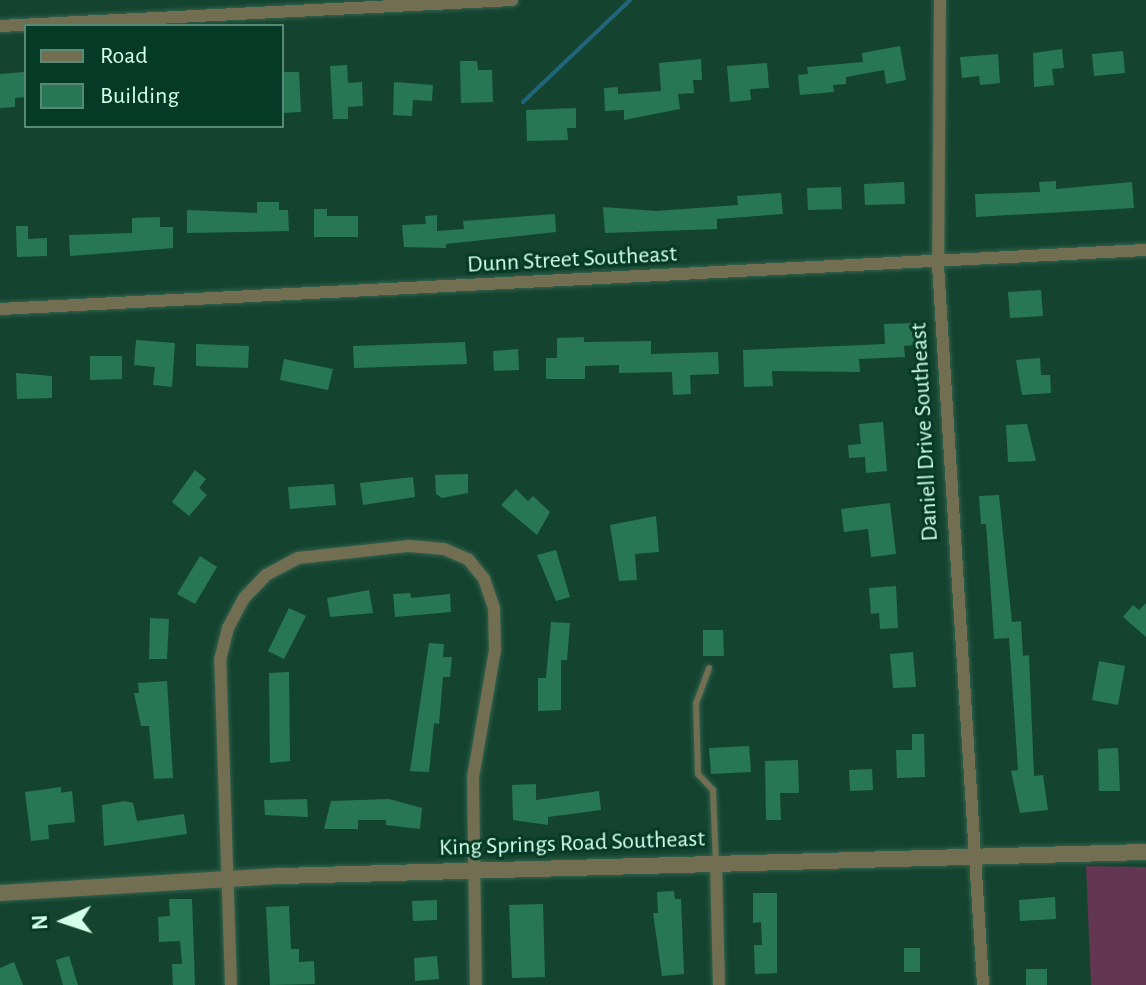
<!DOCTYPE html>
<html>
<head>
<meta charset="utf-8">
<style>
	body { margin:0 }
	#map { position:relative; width:1146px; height:985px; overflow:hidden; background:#144430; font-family:"Alegreya Sans",sans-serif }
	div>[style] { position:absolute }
	.green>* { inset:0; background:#633652 }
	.stream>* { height:4px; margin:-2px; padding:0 2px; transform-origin:2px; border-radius:2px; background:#20657a }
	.building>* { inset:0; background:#277756 }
	.roads { filter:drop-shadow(0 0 2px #33624e) drop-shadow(0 0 2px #33624e) }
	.service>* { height:6px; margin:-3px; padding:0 3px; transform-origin:3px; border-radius:3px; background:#716e51 }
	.minor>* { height:12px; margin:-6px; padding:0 6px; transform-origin:6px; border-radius:6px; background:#716e51 }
	.tertiary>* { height:16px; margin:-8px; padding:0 8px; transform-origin:8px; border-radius:8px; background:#716e51 }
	span { translate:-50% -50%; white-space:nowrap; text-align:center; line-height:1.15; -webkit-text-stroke:6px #053a26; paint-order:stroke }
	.street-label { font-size:24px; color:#d4ffe9 }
	.legend { position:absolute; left:24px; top:24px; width:260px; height:104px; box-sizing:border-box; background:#053a26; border:2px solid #588974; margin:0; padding:10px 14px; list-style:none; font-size:24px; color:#d4ffe9 }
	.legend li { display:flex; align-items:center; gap:16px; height:40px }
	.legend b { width:40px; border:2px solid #588974 }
	.north { position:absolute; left:24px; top:881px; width:80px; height:80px; -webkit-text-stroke:6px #053a26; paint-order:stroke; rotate:267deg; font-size:22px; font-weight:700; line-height:32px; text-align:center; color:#d4ffe9 }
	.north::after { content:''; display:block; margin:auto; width:28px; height:36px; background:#d4ffe9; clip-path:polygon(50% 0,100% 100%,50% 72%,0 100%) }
</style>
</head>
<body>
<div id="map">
	<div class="green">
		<i style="clip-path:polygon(1086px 866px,1146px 867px,1146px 985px,1091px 985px)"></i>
	</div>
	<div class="stream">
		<i style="left:523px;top:102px;width:148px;rotate:-43.6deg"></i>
	</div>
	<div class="building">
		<i style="clip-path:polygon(900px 46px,906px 80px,886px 84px,884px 70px,846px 77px,846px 84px,833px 85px,834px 92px,800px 95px,798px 75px,808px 74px,807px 67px,863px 62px,862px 53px)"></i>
		<i style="clip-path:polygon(1062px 49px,1064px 68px,1052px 69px,1054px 85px,1034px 87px,1033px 53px)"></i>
		<i style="clip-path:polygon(1123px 51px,1125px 73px,1094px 76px,1092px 54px)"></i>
		<i style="clip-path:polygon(998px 54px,1000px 83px,980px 85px,979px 76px,962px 78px,960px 57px)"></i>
		<i style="clip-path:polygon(701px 59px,702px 80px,693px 80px,694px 93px,678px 94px,680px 109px,624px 120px,624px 110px,605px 111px,604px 88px,618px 87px,618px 94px,661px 91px,659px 63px)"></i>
		<i style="clip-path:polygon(460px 61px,477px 61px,478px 70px,492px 70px,493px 102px,461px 103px)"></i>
		<i style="clip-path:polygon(767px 63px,769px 88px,750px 89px,751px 100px,730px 102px,727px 66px)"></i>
		<i style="clip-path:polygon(347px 65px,348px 83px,362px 82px,363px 106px,348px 107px,348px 119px,333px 119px,330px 66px)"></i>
		<i style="clip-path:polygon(24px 72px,26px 97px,15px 98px,15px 107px,0 108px,0 74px)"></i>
		<i style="clip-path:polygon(282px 72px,299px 72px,301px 112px,282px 113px)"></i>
		<i style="clip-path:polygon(394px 82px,433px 85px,432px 101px,413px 100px,412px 116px,393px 115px)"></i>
		<i style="clip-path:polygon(576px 108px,576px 128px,567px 128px,568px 140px,527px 141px,526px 110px)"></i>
		<i style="clip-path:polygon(1056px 181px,1056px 189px,1132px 182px,1134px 208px,976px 217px,975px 194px,1040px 192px,1039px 182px)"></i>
		<i style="clip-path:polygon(904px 182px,905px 204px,865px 205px,864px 184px)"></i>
		<i style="clip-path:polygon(841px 187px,842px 209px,808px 210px,807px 188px)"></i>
		<i style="clip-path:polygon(781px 193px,783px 214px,717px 219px,717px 229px,605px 233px,603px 207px,656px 211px,738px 205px,737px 196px)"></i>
		<i style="clip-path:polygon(257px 202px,279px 202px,279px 210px,288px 210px,289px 231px,187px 233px,187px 210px,257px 213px)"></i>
		<i style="clip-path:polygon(314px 209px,327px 209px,327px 216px,358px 216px,358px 237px,314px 237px)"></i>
		<i style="clip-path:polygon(555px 214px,556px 232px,446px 244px,446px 248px,404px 247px,402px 225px,426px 224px,425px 216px,437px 215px,437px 231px,464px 229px,463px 221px)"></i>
		<i style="clip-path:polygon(160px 217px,160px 227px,173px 227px,173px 248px,70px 256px,69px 235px,132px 233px,132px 218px)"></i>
		<i style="clip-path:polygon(16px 226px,28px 226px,28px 239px,47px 238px,47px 256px,17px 257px)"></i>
		<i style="clip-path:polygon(1041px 290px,1043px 316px,1010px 318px,1008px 292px)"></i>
		<i style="clip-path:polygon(916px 323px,917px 345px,904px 346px,905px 357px,859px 359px,860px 372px,772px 371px,773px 386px,744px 387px,743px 350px,885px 344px,884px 324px)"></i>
		<i style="clip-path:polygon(584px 337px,584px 342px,651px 341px,651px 354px,718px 352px,719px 374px,690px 375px,691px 394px,673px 395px,672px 372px,619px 373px,619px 365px,585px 366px,585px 379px,546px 379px,546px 358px,557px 358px,557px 338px)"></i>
		<i style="clip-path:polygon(136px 340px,175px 343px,172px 387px,153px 385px,155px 367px,134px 365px)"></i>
		<i style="clip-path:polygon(465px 342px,467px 364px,354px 368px,353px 346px)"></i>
		<i style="clip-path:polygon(196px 344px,249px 346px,248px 368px,196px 366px)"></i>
		<i style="clip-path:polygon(518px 349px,519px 370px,494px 371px,493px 351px)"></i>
		<i style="clip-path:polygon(90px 356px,122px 356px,122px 379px,90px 380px)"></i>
		<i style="clip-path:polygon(1040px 358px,1041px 375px,1050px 375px,1051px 393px,1022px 395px,1016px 360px)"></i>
		<i style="clip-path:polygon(284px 359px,333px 369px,328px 390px,280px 380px)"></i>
		<i style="clip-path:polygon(16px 373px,52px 376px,52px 398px,17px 399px)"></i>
		<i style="clip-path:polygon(883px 422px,887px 471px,866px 473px,865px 457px,849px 458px,848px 445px,861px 444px,859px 424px)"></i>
		<i style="clip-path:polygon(1027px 424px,1036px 461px,1008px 462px,1006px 425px)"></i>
		<i style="clip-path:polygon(195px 470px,206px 479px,199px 488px,207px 495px,189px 516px,172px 502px)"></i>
		<i style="clip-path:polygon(468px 474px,468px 493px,442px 498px,436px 494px,435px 475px)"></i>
		<i style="clip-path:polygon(413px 477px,415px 497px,363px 505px,360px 483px)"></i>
		<i style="clip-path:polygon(334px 484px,336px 505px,290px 509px,288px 487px)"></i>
		<i style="clip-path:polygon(516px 489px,528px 501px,533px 496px,550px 512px,537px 535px,501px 505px)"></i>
		<i style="clip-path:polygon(999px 495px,1012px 622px,1021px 621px,1023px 656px,1029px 655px,1034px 776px,1043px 775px,1048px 810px,1020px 813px,1011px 771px,1018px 770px,1009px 638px,994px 639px,986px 524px,981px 524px,979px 496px)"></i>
		<i style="clip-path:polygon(890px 503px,896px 554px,871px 557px,868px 529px,844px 532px,841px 509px)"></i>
		<i style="clip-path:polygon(656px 516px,659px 552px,635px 554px,637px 580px,619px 581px,610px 525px)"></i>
		<i style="clip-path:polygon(556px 550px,570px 597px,556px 601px,537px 555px)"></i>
		<i style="clip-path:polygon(200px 556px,217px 567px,195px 604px,177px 594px)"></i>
		<i style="clip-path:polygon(896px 586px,898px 628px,880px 629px,879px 613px,871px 614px,869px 588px)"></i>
		<i style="clip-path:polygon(369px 590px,373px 613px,330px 617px,327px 598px)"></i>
		<i style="clip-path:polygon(410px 593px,411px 598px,450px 594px,451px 612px,395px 617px,393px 594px)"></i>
		<i style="clip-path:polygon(1146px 603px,1146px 637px,1123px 617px,1133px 605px,1139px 610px)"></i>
		<i style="clip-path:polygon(289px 608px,306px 616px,284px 659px,268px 651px)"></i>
		<i style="clip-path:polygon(150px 618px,169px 619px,167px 659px,149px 659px)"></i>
		<i style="clip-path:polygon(551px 622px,570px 623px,567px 660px,561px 660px,561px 710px,538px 711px,538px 678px,546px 678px)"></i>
		<i style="clip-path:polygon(703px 630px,723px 630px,724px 656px,703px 656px)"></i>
		<i style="clip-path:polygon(429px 643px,444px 644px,443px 657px,452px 657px,450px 677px,443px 677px,439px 724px,434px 723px,429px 772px,410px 771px)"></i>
		<i style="clip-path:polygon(913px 652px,916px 687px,893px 688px,890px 654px)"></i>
		<i style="clip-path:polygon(1099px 661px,1125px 666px,1118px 705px,1092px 700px)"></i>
		<i style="clip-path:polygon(289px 672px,290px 761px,270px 763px,269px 673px)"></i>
		<i style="clip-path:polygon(167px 681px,173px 778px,154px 779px,149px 726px,141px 726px,134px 693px,139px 693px,138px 683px)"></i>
		<i style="clip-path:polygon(912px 734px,924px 734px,925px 777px,897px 778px,896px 750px,912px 750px)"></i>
		<i style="clip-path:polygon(749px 746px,751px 772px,711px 774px,709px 748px)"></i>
		<i style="clip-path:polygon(1118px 748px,1120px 791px,1099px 791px,1098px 749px)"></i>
		<i style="clip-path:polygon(798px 760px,799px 793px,780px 793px,781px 820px,766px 820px,765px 761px)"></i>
		<i style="clip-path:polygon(872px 769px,873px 790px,850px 791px,849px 770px)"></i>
		<i style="clip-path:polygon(536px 784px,536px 800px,599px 791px,601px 810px,548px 817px,548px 825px,513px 820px,512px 785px)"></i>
		<i style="clip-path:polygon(61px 787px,61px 793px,72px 791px,75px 822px,48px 825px,49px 839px,31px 841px,25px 792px)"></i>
		<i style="clip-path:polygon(307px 799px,308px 817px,265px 815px,264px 800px)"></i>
		<i style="clip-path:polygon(389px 799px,422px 808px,420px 829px,386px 825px,386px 820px,358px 820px,358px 829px,324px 829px,331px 801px)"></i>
		<i style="clip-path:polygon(125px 801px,133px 803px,137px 821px,184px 814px,187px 834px,104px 846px,102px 805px)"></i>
		<i style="clip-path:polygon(674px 891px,675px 899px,681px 899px,684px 974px,662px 976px,653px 913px,658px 913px,657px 892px)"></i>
		<i style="clip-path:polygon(753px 893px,777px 893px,777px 973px,755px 974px,754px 945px,762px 945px,761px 922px,753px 923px)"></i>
		<i style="clip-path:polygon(1055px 897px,1056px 919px,1020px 921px,1019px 900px)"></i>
		<i style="clip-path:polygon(169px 899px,192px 899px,195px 985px,173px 985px,172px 964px,182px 964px,180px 941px,159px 942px,158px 917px,170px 916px)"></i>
		<i style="clip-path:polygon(437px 900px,437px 920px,413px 921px,412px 901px)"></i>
		<i style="clip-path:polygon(543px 904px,545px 977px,512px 978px,509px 905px)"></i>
		<i style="clip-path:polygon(289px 906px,291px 949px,299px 949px,299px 962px,314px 961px,315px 984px,270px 985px,266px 907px)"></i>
		<i style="clip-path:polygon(904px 948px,920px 948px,920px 972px,904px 972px)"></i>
		<i style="clip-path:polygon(69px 956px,78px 985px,63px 985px,56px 960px)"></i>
		<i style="clip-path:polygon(437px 956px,439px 979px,415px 981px,414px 958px)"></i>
		<i style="clip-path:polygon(14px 962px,23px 985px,0 985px,0 968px)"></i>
		<i style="clip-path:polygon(1026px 969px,1047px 969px,1047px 985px,1026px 985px)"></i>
	</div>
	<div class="roads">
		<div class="service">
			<i style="left:709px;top:668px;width:37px;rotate:110deg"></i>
			<i style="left:696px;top:703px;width:71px;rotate:88.4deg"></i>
			<i style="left:698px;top:774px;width:22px;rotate:47deg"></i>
			<i style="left:713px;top:790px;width:74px;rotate:87.7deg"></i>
		</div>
		<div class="minor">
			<i style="left:940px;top:0;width:265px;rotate:90.4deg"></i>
			<i style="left:938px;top:265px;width:721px;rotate:86.42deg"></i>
			<i style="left:0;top:26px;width:513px;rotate:-2.91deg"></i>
			<i style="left:0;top:309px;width:1148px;rotate:-2.95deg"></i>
			<i style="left:716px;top:864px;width:121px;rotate:88.6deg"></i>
			<i style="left:231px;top:985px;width:325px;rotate:-91.9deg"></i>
			<i style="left:220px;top:660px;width:33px;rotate:-76deg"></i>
			<i style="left:228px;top:628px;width:34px;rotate:-62deg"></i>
			<i style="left:244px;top:598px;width:32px;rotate:-46deg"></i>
			<i style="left:266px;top:575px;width:36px;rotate:-28deg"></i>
			<i style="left:298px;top:558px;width:112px;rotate:-6.2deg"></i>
			<i style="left:409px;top:546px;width:35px;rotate:5deg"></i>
			<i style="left:444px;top:549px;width:26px;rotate:23deg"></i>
			<i style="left:468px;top:559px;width:26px;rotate:51deg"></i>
			<i style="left:484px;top:579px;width:31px;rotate:71deg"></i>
			<i style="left:494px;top:608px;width:42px;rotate:88.6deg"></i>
			<i style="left:495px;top:650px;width:129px;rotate:99.8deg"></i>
			<i style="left:473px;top:777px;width:208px;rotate:89.2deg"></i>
		</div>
		<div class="tertiary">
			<i style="left:0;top:893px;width:282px;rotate:-3.5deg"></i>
			<i style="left:281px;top:876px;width:865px;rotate:-1.59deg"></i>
		</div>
	</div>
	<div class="street-label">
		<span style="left:572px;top:260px;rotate:-3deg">Dunn Street Southeast</span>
		<span style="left:925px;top:432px;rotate:-93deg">Daniell Drive Southeast</span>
		<span style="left:572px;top:844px;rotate:-2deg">King Springs Road Southeast</span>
	</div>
	<ul class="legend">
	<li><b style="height:10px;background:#716e51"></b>Road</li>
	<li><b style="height:22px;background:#277756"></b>Building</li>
	</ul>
	<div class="north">N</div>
</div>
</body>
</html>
